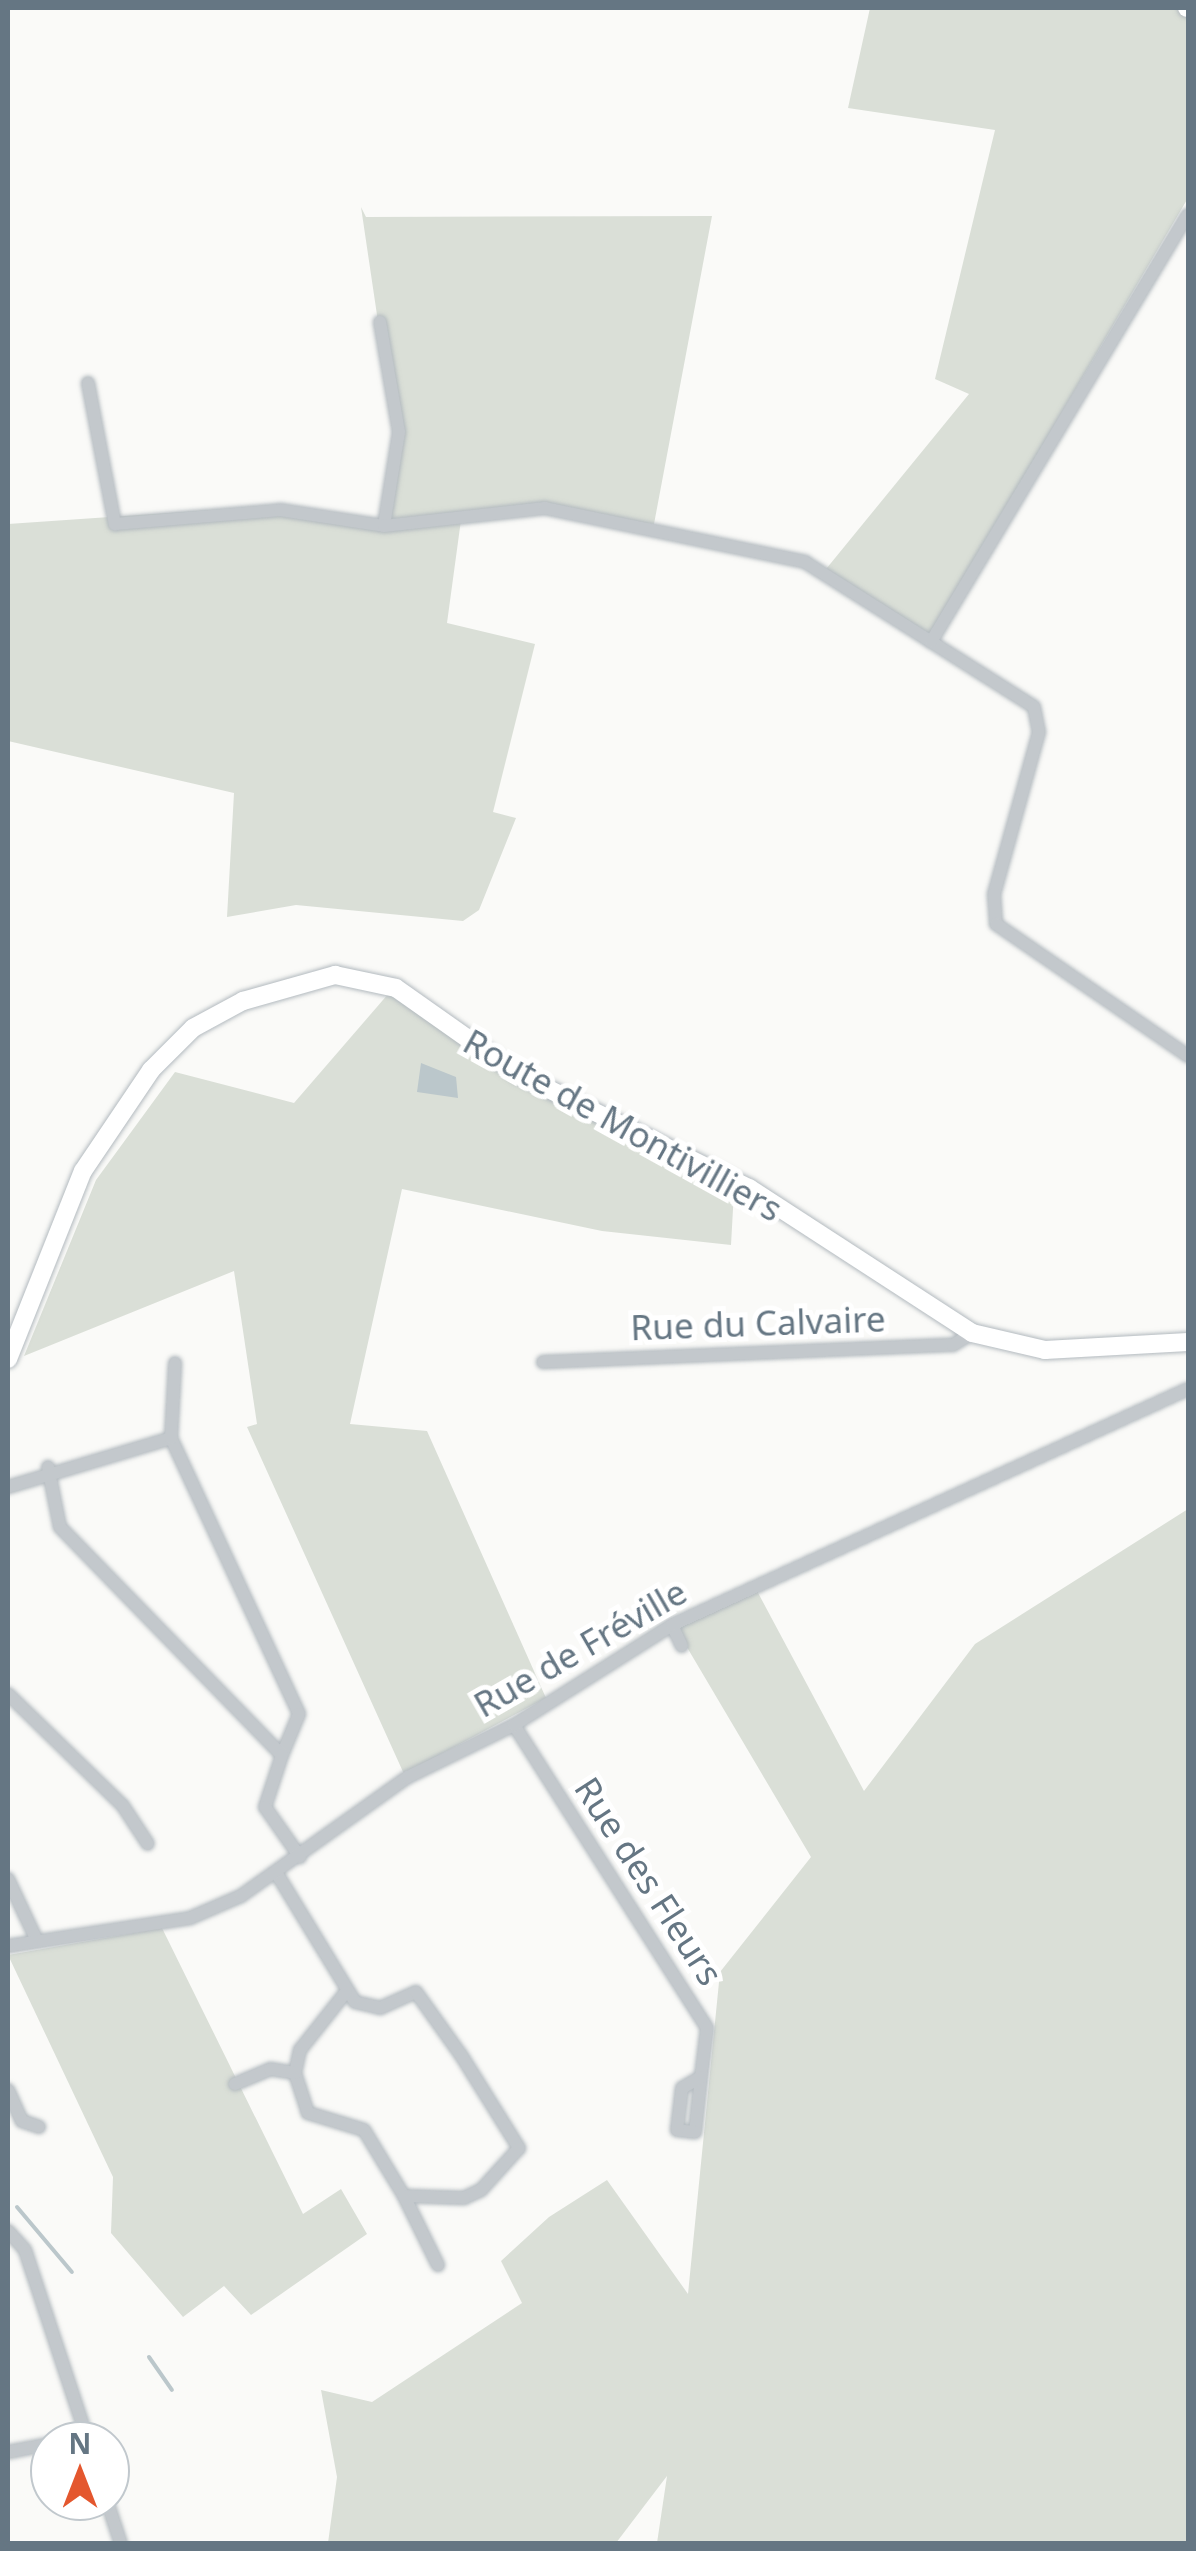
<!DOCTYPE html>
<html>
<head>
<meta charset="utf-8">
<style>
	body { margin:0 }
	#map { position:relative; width:1196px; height:2551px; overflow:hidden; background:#fafaf8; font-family:"Noto Sans",sans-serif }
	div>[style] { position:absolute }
	.green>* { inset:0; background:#dadfd7 }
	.water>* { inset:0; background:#bbc7cb }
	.stream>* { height:4px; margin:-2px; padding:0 2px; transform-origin:2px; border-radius:2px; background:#bbc7cb }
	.roads { filter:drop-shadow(0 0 2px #b3babf) drop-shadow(0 0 2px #b3babf) }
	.street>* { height:12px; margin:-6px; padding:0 6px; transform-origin:6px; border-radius:6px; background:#c3c8cc }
	.secondary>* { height:18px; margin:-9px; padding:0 9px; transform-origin:9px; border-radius:9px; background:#fff }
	span { translate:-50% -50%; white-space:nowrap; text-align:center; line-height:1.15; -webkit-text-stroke:10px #fff; paint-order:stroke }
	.street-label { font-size:35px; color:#657683 }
	.frame { position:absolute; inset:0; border:10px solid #657683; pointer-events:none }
	.north { position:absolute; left:30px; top:2421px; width:100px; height:100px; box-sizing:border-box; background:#fff; border:2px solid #c1c8cd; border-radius:50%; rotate:0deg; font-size:28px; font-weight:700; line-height:40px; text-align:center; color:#657683 }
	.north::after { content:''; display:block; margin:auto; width:35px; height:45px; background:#e4572e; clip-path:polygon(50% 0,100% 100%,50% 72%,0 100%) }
</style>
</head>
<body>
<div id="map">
	<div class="green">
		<i style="clip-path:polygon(870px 8px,1188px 8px,1188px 198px,926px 643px,822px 574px,969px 394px,935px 379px,995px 130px,848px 108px)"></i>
		<i style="clip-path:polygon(361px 207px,366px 217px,712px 216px,654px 524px,538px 511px,461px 520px,447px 623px,535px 644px,493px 812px,516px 818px,479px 910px,463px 921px,296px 905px,227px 917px,234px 793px,8px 741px,8px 524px,226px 509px,382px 520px,397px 450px)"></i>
		<i style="clip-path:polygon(389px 993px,507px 1078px,734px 1191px,731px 1245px,602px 1231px,402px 1189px,350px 1424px,427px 1431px,546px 1698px,404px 1774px,247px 1427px,257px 1424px,234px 1271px,24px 1356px,96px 1180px,175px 1072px,294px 1103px)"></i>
		<i style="clip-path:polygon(1188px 1509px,1188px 2543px,657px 2543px,667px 2476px,616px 2543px,328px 2543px,337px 2477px,321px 2390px,372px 2402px,522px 2303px,501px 2261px,549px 2217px,607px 2180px,688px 2294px,720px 1972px,811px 1857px,675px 1627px,756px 1589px,864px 1791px,975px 1644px)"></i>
		<i style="clip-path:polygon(162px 1928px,303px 2214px,341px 2189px,367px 2234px,251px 2315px,224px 2286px,183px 2317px,111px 2233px,113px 2177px,8px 1955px)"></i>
	</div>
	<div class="water">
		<i style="clip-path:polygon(421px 1063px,456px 1077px,458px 1098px,417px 1092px)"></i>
	</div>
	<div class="stream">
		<i style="left:17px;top:2207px;width:85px;rotate:49.8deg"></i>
		<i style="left:149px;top:2357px;width:40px;rotate:55.1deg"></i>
	</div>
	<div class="roads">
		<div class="street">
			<i style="left:380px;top:322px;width:112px;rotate:80.2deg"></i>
			<i style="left:399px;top:432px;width:95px;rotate:99.1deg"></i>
			<i style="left:88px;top:383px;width:144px;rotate:79.2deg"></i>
			<i style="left:115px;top:524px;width:166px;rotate:-4.8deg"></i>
			<i style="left:280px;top:510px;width:105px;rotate:8.7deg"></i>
			<i style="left:384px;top:526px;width:162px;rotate:-6.4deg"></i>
			<i style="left:545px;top:508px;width:266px;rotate:11.7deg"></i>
			<i style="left:805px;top:562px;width:271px;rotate:32.3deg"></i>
			<i style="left:1034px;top:707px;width:25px;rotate:79deg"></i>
			<i style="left:1039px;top:732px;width:168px;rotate:105.5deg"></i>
			<i style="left:994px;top:894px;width:30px;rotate:86deg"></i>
			<i style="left:996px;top:924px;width:233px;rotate:34.5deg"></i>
			<i style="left:931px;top:642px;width:498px;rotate:-59deg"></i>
			<i style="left:543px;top:1362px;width:410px;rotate:-2.4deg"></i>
			<i style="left:953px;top:1345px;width:22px;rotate:-32deg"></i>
			<i style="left:171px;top:1438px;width:304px;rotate:65.1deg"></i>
			<i style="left:299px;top:1714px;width:44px;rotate:112.5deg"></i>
			<i style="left:48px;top:1467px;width:61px;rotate:78.7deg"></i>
			<i style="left:60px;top:1527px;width:318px;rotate:45.8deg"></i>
			<i style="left:282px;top:1755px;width:55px;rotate:108.1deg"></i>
			<i style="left:265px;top:1807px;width:61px;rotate:55deg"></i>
			<i style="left:8px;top:1487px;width:170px;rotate:-16.7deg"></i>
			<i style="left:171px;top:1438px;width:75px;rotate:-86.9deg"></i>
			<i style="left:672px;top:1625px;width:23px;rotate:65deg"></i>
			<i style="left:8px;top:1694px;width:161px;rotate:44.2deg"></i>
			<i style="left:123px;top:1806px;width:45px;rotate:56.7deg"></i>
			<i style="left:514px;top:1725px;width:359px;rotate:57.5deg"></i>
			<i style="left:707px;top:2028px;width:49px;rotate:97deg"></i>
			<i style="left:701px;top:2077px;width:55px;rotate:96.2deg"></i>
			<i style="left:695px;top:2132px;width:18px;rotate:-174deg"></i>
			<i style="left:677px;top:2130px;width:42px;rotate:-83.2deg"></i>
			<i style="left:682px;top:2088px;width:22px;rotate:-30deg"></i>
			<i style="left:277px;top:1874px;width:150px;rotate:58.6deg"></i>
			<i style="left:355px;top:2002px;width:26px;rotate:13deg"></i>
			<i style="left:380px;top:2008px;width:39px;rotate:-24deg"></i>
			<i style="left:416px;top:1992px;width:77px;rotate:54.5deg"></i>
			<i style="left:461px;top:2055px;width:110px;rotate:58.1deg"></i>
			<i style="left:519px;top:2148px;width:57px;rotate:132.1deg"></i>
			<i style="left:481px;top:2190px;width:19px;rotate:155deg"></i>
			<i style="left:464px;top:2198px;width:60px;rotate:-178.1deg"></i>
			<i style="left:404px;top:2196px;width:77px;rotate:-121.2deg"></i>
			<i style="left:364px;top:2130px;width:59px;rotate:-163.1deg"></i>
			<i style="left:308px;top:2113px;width:42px;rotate:-108deg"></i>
			<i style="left:295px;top:2073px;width:24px;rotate:-78deg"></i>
			<i style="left:300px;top:2050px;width:74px;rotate:-51.6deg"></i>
			<i style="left:8px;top:1879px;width:68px;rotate:64.9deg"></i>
			<i style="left:8px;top:1946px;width:184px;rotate:-8.7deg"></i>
			<i style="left:190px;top:1918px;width:56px;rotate:-23.3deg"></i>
			<i style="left:241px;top:1896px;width:205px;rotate:-35.5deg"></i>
			<i style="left:408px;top:1777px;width:118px;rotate:-26.1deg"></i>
			<i style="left:514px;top:1725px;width:187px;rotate:-32.3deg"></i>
			<i style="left:672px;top:1625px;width:567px;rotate:-24.58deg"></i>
			<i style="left:235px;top:2084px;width:38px;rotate:-23deg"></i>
			<i style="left:270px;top:2069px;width:25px;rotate:9deg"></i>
			<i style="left:8px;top:2090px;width:34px;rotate:66deg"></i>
			<i style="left:22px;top:2121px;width:18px;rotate:19deg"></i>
			<i style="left:404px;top:2196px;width:77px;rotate:63.8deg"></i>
			<i style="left:8px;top:2231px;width:25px;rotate:48deg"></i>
			<i style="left:25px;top:2250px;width:201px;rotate:71.7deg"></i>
			<i style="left:64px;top:2441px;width:22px;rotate:-10deg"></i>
			<i style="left:8px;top:2452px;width:43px;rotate:-10.8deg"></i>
			<i style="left:107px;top:2501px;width:45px;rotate:72deg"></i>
		</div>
		<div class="secondary">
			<i style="left:1187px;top:8px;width:1px"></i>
			<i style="left:8px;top:1359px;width:202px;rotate:-68.3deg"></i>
			<i style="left:83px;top:1171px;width:122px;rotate:-56deg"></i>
			<i style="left:151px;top:1070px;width:59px;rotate:-45deg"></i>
			<i style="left:193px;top:1028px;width:57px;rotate:-28.4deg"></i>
			<i style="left:243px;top:1001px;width:96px;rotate:-15.8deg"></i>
			<i style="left:335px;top:975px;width:62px;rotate:12deg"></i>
			<i style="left:396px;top:988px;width:149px;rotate:35.2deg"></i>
			<i style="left:518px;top:1074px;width:258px;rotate:26.3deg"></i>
			<i style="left:749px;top:1188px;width:266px;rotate:33deg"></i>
			<i style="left:972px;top:1333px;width:75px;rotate:13.1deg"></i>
			<i style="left:1045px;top:1350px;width:143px;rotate:-3.2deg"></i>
		</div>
	</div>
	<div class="street-label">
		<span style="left:623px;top:1125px;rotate:29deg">Route de Montivilliers</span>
		<span style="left:758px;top:1323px;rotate:-2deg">Rue du Calvaire</span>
		<span style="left:580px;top:1648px;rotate:-30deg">Rue de Fréville</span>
		<span style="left:649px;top:1881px;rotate:57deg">Rue des Fleurs</span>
	</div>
	<div class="frame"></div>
	<div class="north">N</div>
</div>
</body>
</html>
